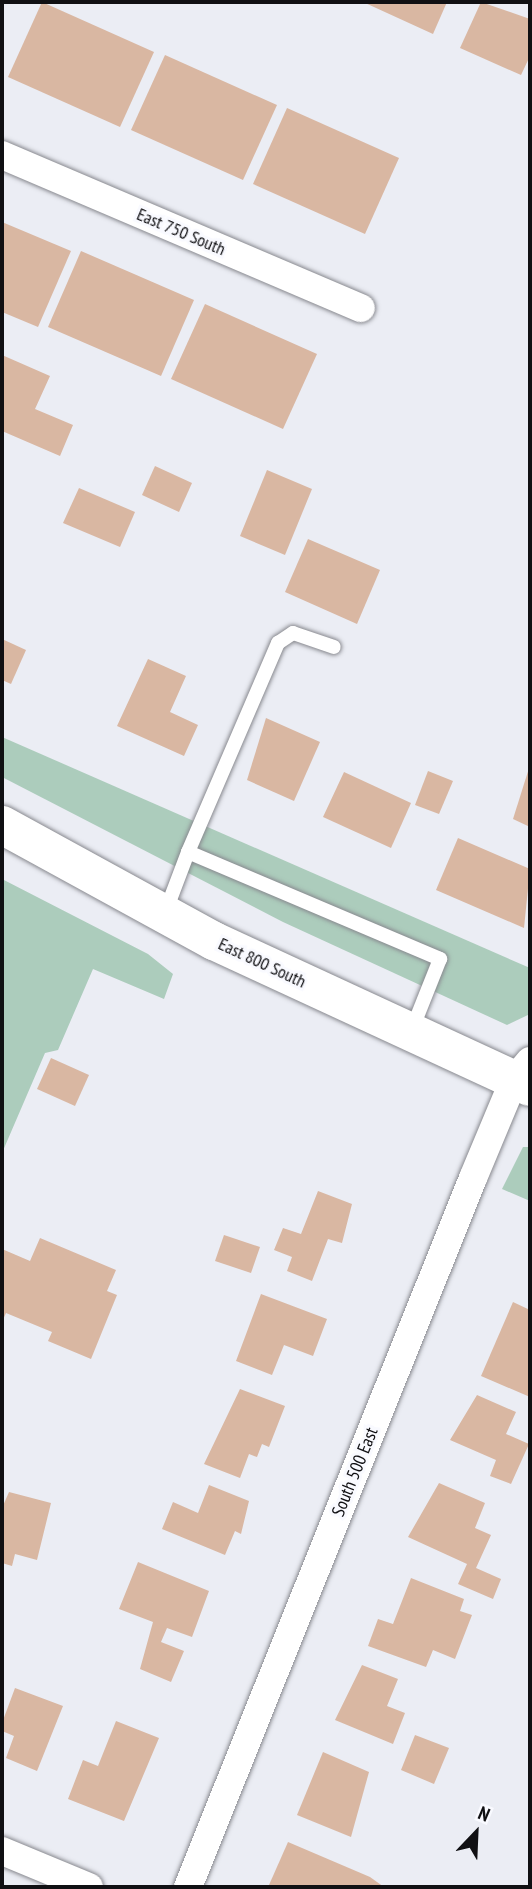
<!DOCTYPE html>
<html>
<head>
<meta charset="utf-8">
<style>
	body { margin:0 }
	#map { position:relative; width:532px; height:1889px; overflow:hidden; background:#ebedf4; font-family:"PT Sans Narrow",sans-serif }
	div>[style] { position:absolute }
	.green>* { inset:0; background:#acccbc }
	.building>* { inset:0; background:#d9b7a2 }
	.roads { filter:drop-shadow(0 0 2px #88898f) drop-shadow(0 0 2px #88898f) }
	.lane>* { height:14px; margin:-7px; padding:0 7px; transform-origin:7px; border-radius:7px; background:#fff }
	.street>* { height:28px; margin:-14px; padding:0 14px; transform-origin:14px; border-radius:14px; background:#fff }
	.secondary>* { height:38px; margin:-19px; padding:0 19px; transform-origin:19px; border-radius:19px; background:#fff }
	span { translate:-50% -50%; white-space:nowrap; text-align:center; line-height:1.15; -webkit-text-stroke:6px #f9faff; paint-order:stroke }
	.street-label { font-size:18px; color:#101013 }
	.frame { position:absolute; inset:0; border:4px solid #101013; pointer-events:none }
	.north { position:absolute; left:441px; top:1798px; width:70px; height:70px; -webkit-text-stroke:5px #f9faff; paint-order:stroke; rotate:23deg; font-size:19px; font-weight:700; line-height:28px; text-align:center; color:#101013 }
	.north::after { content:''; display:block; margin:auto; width:24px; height:32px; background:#101013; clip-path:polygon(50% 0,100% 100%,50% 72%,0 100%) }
</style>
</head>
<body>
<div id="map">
	<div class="green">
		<i style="clip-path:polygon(2px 737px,530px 968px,530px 1014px,507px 1025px,283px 922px,2px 777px)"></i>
		<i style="clip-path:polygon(2px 879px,148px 954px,173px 974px,164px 999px,93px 969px,58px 1050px,45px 1053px,2px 1153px)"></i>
		<i style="clip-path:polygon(523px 1147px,530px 1147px,530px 1201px,502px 1189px)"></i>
	</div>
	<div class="building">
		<i style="clip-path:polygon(42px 2px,154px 52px,120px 127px,8px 77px)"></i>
		<i style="clip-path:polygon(363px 2px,447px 2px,433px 34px)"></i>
		<i style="clip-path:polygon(481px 2px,530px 19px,530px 56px,521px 75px,460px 48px)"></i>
		<i style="clip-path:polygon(165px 55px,277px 105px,243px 180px,131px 130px)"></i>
		<i style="clip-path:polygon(287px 108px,399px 158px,365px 234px,253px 184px)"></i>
		<i style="clip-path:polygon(2px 222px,71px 251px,38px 327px,2px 312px)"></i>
		<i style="clip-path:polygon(81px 251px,194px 300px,161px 376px,48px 327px)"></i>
		<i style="clip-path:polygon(205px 304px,317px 354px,283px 429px,171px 379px)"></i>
		<i style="clip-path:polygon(2px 355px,50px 376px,35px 409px,73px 425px,60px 456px,2px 431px)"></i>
		<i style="clip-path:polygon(155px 466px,192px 483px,179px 512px,142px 495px)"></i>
		<i style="clip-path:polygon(267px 470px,312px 489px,285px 555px,240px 536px)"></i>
		<i style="clip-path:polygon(79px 488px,135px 512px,120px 547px,63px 523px)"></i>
		<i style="clip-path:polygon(308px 539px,380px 570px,357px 624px,285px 592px)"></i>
		<i style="clip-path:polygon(2px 639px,26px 650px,11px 684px,2px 680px)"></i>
		<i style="clip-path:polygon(148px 659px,186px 676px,170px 712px,198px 725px,184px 756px,117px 726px)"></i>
		<i style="clip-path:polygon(266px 718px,320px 742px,294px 801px,247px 780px)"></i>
		<i style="clip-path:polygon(530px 765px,530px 827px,513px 819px)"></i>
		<i style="clip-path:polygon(428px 771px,453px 781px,439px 814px,415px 805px)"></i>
		<i style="clip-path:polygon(344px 772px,411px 803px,391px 848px,323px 817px)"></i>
		<i style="clip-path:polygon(458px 838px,530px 869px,524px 928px,436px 890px)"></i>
		<i style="clip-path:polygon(51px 1058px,89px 1075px,75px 1106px,37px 1089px)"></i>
		<i style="clip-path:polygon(318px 1191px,352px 1204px,342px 1243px,328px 1239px,312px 1281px,287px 1271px,292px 1257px,274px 1250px,283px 1228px,301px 1234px)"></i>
		<i style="clip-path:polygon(224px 1235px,260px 1247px,251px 1273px,215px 1261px)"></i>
		<i style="clip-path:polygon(40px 1238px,116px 1270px,107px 1291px,117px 1295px,91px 1359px,48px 1341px,52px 1332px,6px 1313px,2px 1322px,2px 1249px,30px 1261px)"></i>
		<i style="clip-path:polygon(261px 1294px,327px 1319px,313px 1356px,284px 1345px,272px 1375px,236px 1361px)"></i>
		<i style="clip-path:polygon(513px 1302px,530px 1310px,530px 1397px,481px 1376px)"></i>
		<i style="clip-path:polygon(240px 1389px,285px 1406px,269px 1447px,262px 1444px,257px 1457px,249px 1454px,240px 1478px,204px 1464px)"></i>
		<i style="clip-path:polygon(477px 1395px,516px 1412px,506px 1434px,529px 1444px,511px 1484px,490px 1476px,496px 1460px,450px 1440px)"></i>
		<i style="clip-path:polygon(439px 1483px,485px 1503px,475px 1528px,491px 1535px,476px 1568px,501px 1579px,493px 1599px,458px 1584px,467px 1564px,408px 1537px)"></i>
		<i style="clip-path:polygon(209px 1485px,249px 1501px,241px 1534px,235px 1531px,225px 1555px,162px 1529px,173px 1502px,198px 1513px)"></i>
		<i style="clip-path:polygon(9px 1492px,51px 1503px,37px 1560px,15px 1554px,12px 1566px,2px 1563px,2px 1508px)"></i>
		<i style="clip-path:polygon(138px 1562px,209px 1591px,192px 1637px,167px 1628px,161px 1642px,184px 1651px,171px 1682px,140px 1669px,153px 1622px,119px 1609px)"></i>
		<i style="clip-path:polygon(411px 1578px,464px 1599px,460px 1611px,472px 1615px,455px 1659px,433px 1650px,426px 1667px,368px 1646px,378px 1619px,393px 1624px)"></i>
		<i style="clip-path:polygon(362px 1665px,398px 1679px,387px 1706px,405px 1713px,393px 1744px,335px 1720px)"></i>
		<i style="clip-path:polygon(15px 1688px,63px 1706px,37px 1771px,6px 1758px,14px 1736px,2px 1731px,2px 1723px)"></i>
		<i style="clip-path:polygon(116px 1721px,159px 1738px,124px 1821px,68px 1799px,83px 1760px,98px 1766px)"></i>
		<i style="clip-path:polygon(415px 1735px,449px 1748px,434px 1784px,401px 1770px)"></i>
		<i style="clip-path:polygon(323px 1752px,369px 1772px,351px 1837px,297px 1815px)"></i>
		<i style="clip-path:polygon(288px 1842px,370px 1877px,384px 1887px,269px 1885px)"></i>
	</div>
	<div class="roads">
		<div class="lane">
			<i style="left:188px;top:852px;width:228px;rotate:-66.7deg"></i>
			<i style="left:278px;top:643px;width:18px;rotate:-34deg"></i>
			<i style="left:293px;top:633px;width:43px;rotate:18.9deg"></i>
			<i style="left:165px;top:913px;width:65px;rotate:-69.3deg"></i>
			<i style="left:188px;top:852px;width:274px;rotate:23deg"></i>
			<i style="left:440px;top:959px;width:79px;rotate:111.7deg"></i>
		</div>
		<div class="street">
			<i style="left:2px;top:155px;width:390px;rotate:23.1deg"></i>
			<i style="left:2px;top:1851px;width:94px;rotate:22.5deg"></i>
			<i style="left:188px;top:1887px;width:764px;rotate:-68.1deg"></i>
			<i style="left:473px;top:1178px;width:106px;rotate:-67.3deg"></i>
			<i style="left:514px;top:1080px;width:25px;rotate:-50deg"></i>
		</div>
		<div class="secondary">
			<i style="left:2px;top:825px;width:242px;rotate:28.7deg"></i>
			<i style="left:214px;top:941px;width:348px;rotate:24.8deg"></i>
		</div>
	</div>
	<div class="street-label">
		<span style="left:181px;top:232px;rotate:23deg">East 750 South</span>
		<span style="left:262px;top:963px;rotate:25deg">East 800 South</span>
		<span style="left:355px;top:1472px;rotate:-68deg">South 500 East</span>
	</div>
	<div class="frame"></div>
	<div class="north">N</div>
</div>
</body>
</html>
